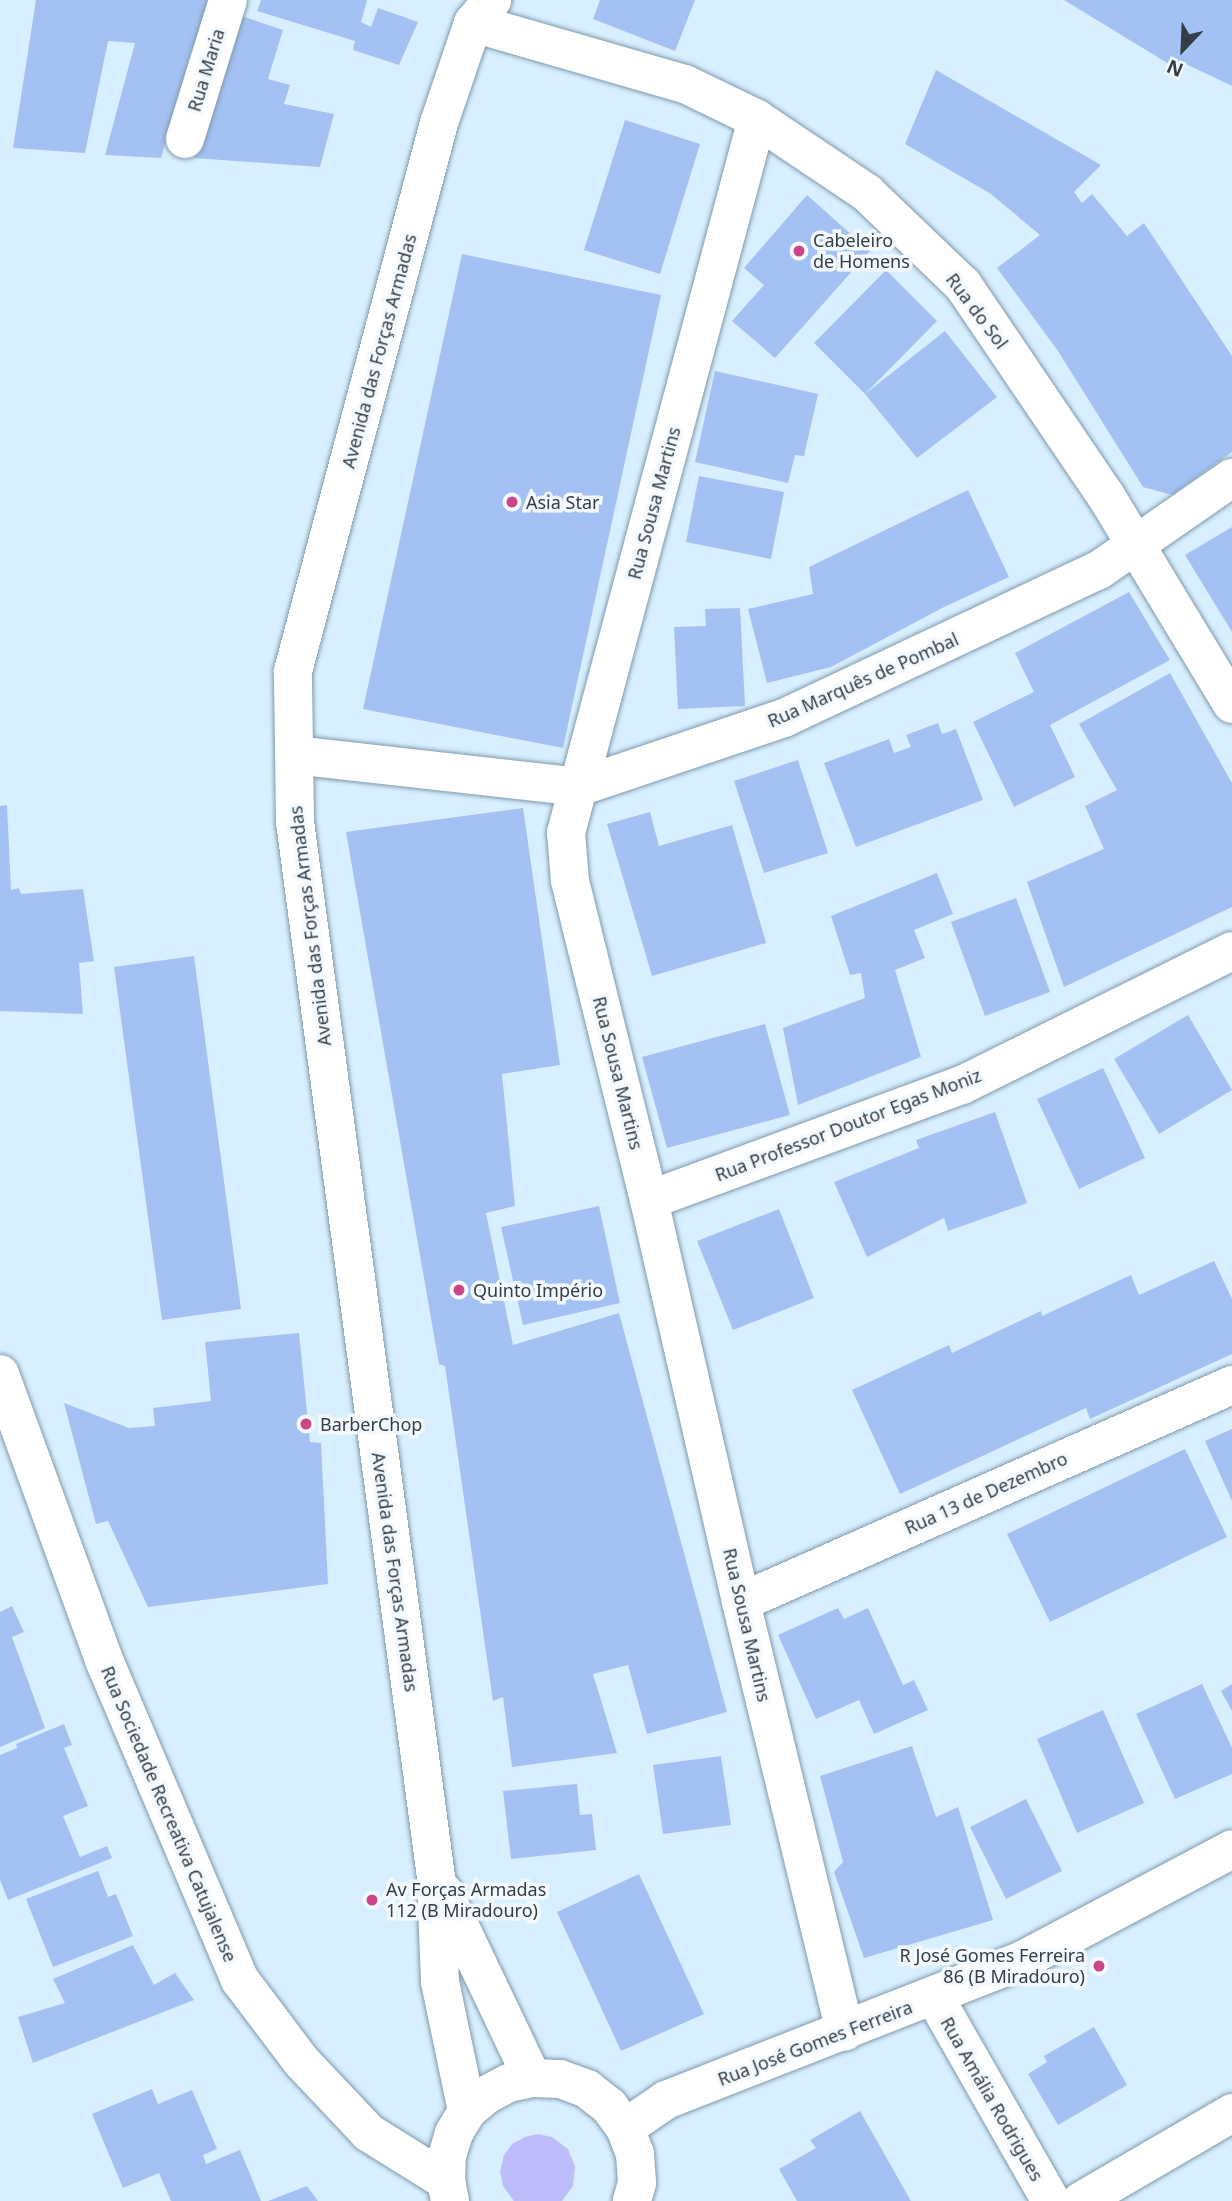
<!DOCTYPE html>
<html>
<head>
<meta charset="utf-8">
<style>
	body { margin:0 }
	#map { position:relative; width:1232px; height:2201px; overflow:hidden; background:#d8efff; font-family:"Noto Sans",sans-serif }
	div>[style] { position:absolute }
	.green>* { inset:0; background:#bdbdfb }
	.building>* { inset:0; background:#a4c1f3 }
	.roads { filter:drop-shadow(0 0 2px #7f99ab) drop-shadow(0 0 2px #7f99ab) }
	.minor>* { height:38px; margin:-19px; padding:0 19px; transform-origin:19px; border-radius:19px; background:#fff }
	.tertiary>* { height:38px; margin:-19px; padding:0 19px; transform-origin:19px; border-radius:19px; background:#fff }
	.dots>* { width:19px; height:19px; translate:-50% -50%; box-sizing:border-box; border:4px solid #f4f9fd; border-radius:50% }
	span { translate:-50% -50%; white-space:nowrap; text-align:center; line-height:1.15; -webkit-text-stroke:7px #f4f9fd; paint-order:stroke }
	.street-label { font-size:18px; color:#333e46 }
	.poi-label { font-size:18px; color:#333e46 }
	.left { translate:0 -50%; text-align:left }
	.right { translate:-100% -50%; text-align:right }
	.north { position:absolute; left:1148px; top:14px; width:70px; height:70px; -webkit-text-stroke:5px #f4f9fd; paint-order:stroke; rotate:203deg; font-size:19px; font-weight:700; line-height:28px; text-align:center; color:#333e46 }
	.north::after { content:''; display:block; margin:auto; width:24px; height:32px; background:#333e46; clip-path:polygon(50% 0,100% 100%,50% 72%,0 100%) }
</style>
</head>
<body>
<div id="map">
	<div class="green">
		<i style="clip-path:polygon(538px 2134px,552px 2137px,568px 2149px,575px 2167px,573px 2186px,562px 2201px,514px 2201px,503px 2186px,500px 2171px,504px 2155px,512px 2144px,525px 2137px)"></i>
	</div>
	<div class="building">
		<i style="clip-path:polygon(36px 0,213px 0,198px 49px,192px 48px,161px 158px,105px 155px,135px 43px,108px 41px,85px 153px,13px 148px)"></i>
		<i style="clip-path:polygon(261px 0,367px 0,361px 22px,371px 27px,378px 8px,418px 22px,399px 65px,353px 50px,355px 41px,257px 11px)"></i>
		<i style="clip-path:polygon(600px 0,695px 0,675px 51px,593px 19px)"></i>
		<i style="clip-path:polygon(1064px 0,1232px 0,1232px 86px,1186px 64px,1182px 72px)"></i>
		<i style="clip-path:polygon(236px 14px,283px 30px,268px 79px,290px 85px,284px 104px,334px 114px,320px 167px,194px 158px)"></i>
		<i style="clip-path:polygon(936px 70px,1101px 165px,1074px 192px,1082px 203px,1092px 194px,1127px 236px,1144px 223px,1232px 356px,1232px 452px,1172px 495px,1143px 487px,1058px 351px,997px 268px,1040px 235px,991px 194px,905px 144px)"></i>
		<i style="clip-path:polygon(625px 120px,700px 144px,660px 274px,584px 250px)"></i>
		<i style="clip-path:polygon(807px 195px,870px 251px,775px 358px,732px 321px,764px 285px,744px 268px)"></i>
		<i style="clip-path:polygon(462px 254px,661px 295px,563px 748px,363px 709px)"></i>
		<i style="clip-path:polygon(886px 270px,937px 321px,865px 394px,945px 331px,997px 397px,917px 458px,865px 394px,814px 343px)"></i>
		<i style="clip-path:polygon(715px 371px,818px 394px,804px 456px,795px 455px,788px 483px,695px 462px)"></i>
		<i style="clip-path:polygon(699px 476px,784px 492px,771px 559px,686px 542px)"></i>
		<i style="clip-path:polygon(968px 490px,1009px 577px,944px 607px,831px 667px,767px 683px,748px 609px,813px 594px,809px 567px)"></i>
		<i style="clip-path:polygon(1232px 527px,1232px 632px,1185px 555px)"></i>
		<i style="clip-path:polygon(1129px 592px,1170px 660px,1050px 725px,1075px 777px,1014px 807px,973px 722px,1034px 692px,1015px 653px)"></i>
		<i style="clip-path:polygon(740px 608px,745px 706px,678px 709px,674px 627px,706px 626px,705px 609px)"></i>
		<i style="clip-path:polygon(1170px 673px,1232px 783px,1232px 907px,1064px 987px,1027px 882px,1104px 849px,1085px 806px,1117px 790px,1079px 724px)"></i>
		<i style="clip-path:polygon(938px 723px,942px 734px,956px 729px,983px 800px,856px 847px,824px 763px,889px 739px,894px 753px,911px 747px,906px 735px)"></i>
		<i style="clip-path:polygon(798px 760px,828px 853px,764px 873px,734px 781px)"></i>
		<i style="clip-path:polygon(7px 805px,11px 890px,19px 888px,21px 894px,83px 889px,94px 961px,79px 963px,83px 1014px,0 1011px,0 806px)"></i>
		<i style="clip-path:polygon(523px 808px,560px 1065px,502px 1074px,515px 1206px,486px 1213px,513px 1345px,619px 1313px,727px 1712px,647px 1734px,628px 1665px,593px 1674px,617px 1753px,512px 1767px,503px 1697px,493px 1701px,445px 1366px,439px 1364px,346px 832px)"></i>
		<i style="clip-path:polygon(650px 812px,659px 846px,732px 825px,766px 943px,652px 976px,607px 824px)"></i>
		<i style="clip-path:polygon(937px 873px,953px 914px,914px 930px,925px 958px,895px 970px,921px 1057px,798px 1105px,783px 1028px,865px 998px,861px 973px,850px 975px,831px 916px)"></i>
		<i style="clip-path:polygon(1016px 898px,1050px 992px,985px 1016px,951px 922px)"></i>
		<i style="clip-path:polygon(194px 956px,241px 1309px,162px 1320px,114px 967px)"></i>
		<i style="clip-path:polygon(1188px 1015px,1232px 1090px,1159px 1134px,1114px 1059px)"></i>
		<i style="clip-path:polygon(765px 1024px,790px 1115px,667px 1148px,642px 1057px)"></i>
		<i style="clip-path:polygon(1103px 1068px,1145px 1158px,1079px 1189px,1037px 1099px)"></i>
		<i style="clip-path:polygon(995px 1112px,1027px 1203px,948px 1231px,944px 1218px,867px 1257px,834px 1182px,919px 1148px,916px 1140px)"></i>
		<i style="clip-path:polygon(599px 1206px,620px 1303px,523px 1325px,501px 1227px)"></i>
		<i style="clip-path:polygon(779px 1209px,814px 1298px,733px 1330px,697px 1241px)"></i>
		<i style="clip-path:polygon(1214px 1261px,1232px 1299px,1232px 1354px,1090px 1419px,1086px 1408px,900px 1494px,852px 1390px,949px 1345px,952px 1353px,1041px 1311px,1042px 1316px,1131px 1275px,1139px 1295px)"></i>
		<i style="clip-path:polygon(299px 1333px,310px 1442px,321px 1443px,328px 1584px,148px 1607px,108px 1521px,96px 1524px,64px 1403px,129px 1428px,155px 1426px,153px 1408px,211px 1401px,205px 1342px)"></i>
		<i style="clip-path:polygon(1232px 1429px,1232px 1501px,1205px 1441px)"></i>
		<i style="clip-path:polygon(1185px 1449px,1227px 1537px,1050px 1622px,1007px 1534px)"></i>
		<i style="clip-path:polygon(12px 1606px,24px 1632px,12px 1637px,45px 1728px,0 1747px,0 1612px)"></i>
		<i style="clip-path:polygon(838px 1608px,844px 1619px,868px 1608px,903px 1685px,914px 1680px,928px 1710px,874px 1734px,859px 1700px,816px 1719px,778px 1635px)"></i>
		<i style="clip-path:polygon(1202px 1684px,1232px 1748px,1232px 1774px,1175px 1799px,1136px 1714px)"></i>
		<i style="clip-path:polygon(1232px 1684px,1232px 1711px,1221px 1691px)"></i>
		<i style="clip-path:polygon(1103px 1710px,1144px 1803px,1077px 1833px,1037px 1739px)"></i>
		<i style="clip-path:polygon(64px 1724px,72px 1745px,64px 1748px,88px 1806px,63px 1816px,80px 1857px,107px 1846px,112px 1858px,8px 1900px,0 1880px,0 1755px,17px 1748px,16px 1744px)"></i>
		<i style="clip-path:polygon(912px 1746px,936px 1817px,958px 1807px,993px 1920px,864px 1958px,834px 1872px,843px 1862px,820px 1776px)"></i>
		<i style="clip-path:polygon(721px 1756px,731px 1825px,663px 1834px,653px 1765px)"></i>
		<i style="clip-path:polygon(577px 1784px,580px 1815px,592px 1814px,596px 1850px,511px 1859px,503px 1791px)"></i>
		<i style="clip-path:polygon(1026px 1799px,1062px 1871px,1006px 1899px,970px 1827px)"></i>
		<i style="clip-path:polygon(98px 1871px,108px 1897px,116px 1894px,133px 1936px,53px 1967px,26px 1899px)"></i>
		<i style="clip-path:polygon(639px 1874px,704px 2014px,621px 2051px,557px 1912px)"></i>
		<i style="clip-path:polygon(133px 1945px,154px 1985px,175px 1973px,194px 2000px,33px 2063px,18px 2017px,65px 2003px,53px 1979px)"></i>
		<i style="clip-path:polygon(1094px 2027px,1127px 2085px,1058px 2125px,1028px 2074px,1047px 2062px,1044px 2056px)"></i>
		<i style="clip-path:polygon(152px 2089px,158px 2104px,192px 2090px,217px 2149px,203px 2155px,206px 2164px,240px 2150px,261px 2201px,171px 2201px,159px 2173px,123px 2188px,92px 2114px)"></i>
		<i style="clip-path:polygon(860px 2111px,911px 2201px,797px 2201px,779px 2169px,816px 2148px,810px 2140px)"></i>
		<i style="clip-path:polygon(307px 2186px,318px 2201px,268px 2201px)"></i>
	</div>
	<div class="roads">
		<div class="minor">
			<i style="left:473px;top:23px;width:221px;rotate:16.1deg"></i>
			<i style="left:685px;top:84px;width:80px;rotate:25.9deg"></i>
			<i style="left:757px;top:119px;width:133px;rotate:33.9deg"></i>
			<i style="left:867px;top:193px;width:133px;rotate:43.8deg"></i>
			<i style="left:963px;top:285px;width:255px;rotate:55.9deg"></i>
			<i style="left:1106px;top:496px;width:243px;rotate:58.8deg"></i>
			<i style="left:757px;top:119px;width:739px;rotate:104.98deg"></i>
			<i style="left:566px;top:833px;width:48px;rotate:85.2deg"></i>
			<i style="left:570px;top:881px;width:329px;rotate:76.1deg"></i>
			<i style="left:649px;top:1200px;width:412px;rotate:77.1deg"></i>
			<i style="left:741px;top:1602px;width:442px;rotate:76.4deg"></i>
			<i style="left:185px;top:139px;width:145px;rotate:-72.8deg"></i>
			<i style="left:294px;top:755px;width:287px;rotate:6.4deg"></i>
			<i style="left:579px;top:787px;width:216px;rotate:-18.6deg"></i>
			<i style="left:784px;top:718px;width:348px;rotate:-25.2deg"></i>
			<i style="left:1099px;top:570px;width:162px;rotate:-34.7deg"></i>
			<i style="left:649px;top:1200px;width:333px;rotate:-20.2deg"></i>
			<i style="left:962px;top:1085px;width:301px;rotate:-26.4deg"></i>
			<i style="left:0;top:1374px;width:304px;rotate:70deg"></i>
			<i style="left:104px;top:1660px;width:348px;rotate:67deg"></i>
			<i style="left:240px;top:1980px;width:101px;rotate:53deg"></i>
			<i style="left:301px;top:2061px;width:99px;rotate:46.6deg"></i>
			<i style="left:369px;top:2133px;width:91px;rotate:31.9deg"></i>
			<i style="left:741px;top:1602px;width:537px;rotate:-23.84deg"></i>
			<i style="left:934px;top:1996px;width:236px;rotate:60.3deg"></i>
			<i style="left:625px;top:2128px;width:50px;rotate:-34.3deg"></i>
			<i style="left:666px;top:2100px;width:379px;rotate:-21.4deg"></i>
			<i style="left:1019px;top:1962px;width:241px;rotate:-27.9deg"></i>
			<i style="left:1081px;top:2201px;width:175px;rotate:-30.2deg"></i>
		</div>
		<div class="tertiary">
			<i style="left:443px;top:1891px;width:207px;rotate:64.5deg"></i>
			<i style="left:467px;top:2111px;width:132px;rotate:-101.8deg"></i>
			<i style="left:440px;top:1982px;width:105px;rotate:-92.2deg"></i>
			<i style="left:436px;top:1877px;width:1064px;rotate:-97.61deg"></i>
			<i style="left:295px;top:822px;width:151px;rotate:-90.8deg"></i>
			<i style="left:293px;top:671px;width:567px;rotate:-75.08deg"></i>
			<i style="left:439px;top:123px;width:106px;rotate:-71.2deg"></i>
			<i style="left:473px;top:23px;width:30px;rotate:-50deg"></i>
			<i style="left:450px;top:2201px;width:20px;rotate:-101deg"></i>
			<i style="left:446px;top:2181px;width:25px;rotate:-88deg"></i>
			<i style="left:447px;top:2156px;width:24px;rotate:-73deg"></i>
			<i style="left:454px;top:2133px;width:26px;rotate:-59deg"></i>
			<i style="left:467px;top:2111px;width:25px;rotate:-40deg"></i>
			<i style="left:486px;top:2095px;width:26px;rotate:-28deg"></i>
			<i style="left:509px;top:2083px;width:24px;rotate:-12deg"></i>
			<i style="left:532px;top:2078px;width:28px;rotate:2deg"></i>
			<i style="left:560px;top:2079px;width:29px;rotate:20deg"></i>
			<i style="left:587px;top:2089px;width:28px;rotate:38deg"></i>
			<i style="left:609px;top:2106px;width:27px;rotate:54deg"></i>
			<i style="left:625px;top:2128px;width:28px;rotate:69deg"></i>
			<i style="left:635px;top:2154px;width:29px;rotate:86deg"></i>
			<i style="left:637px;top:2183px;width:19px;rotate:106deg"></i>
		</div>
	</div>
	<div class="dots">
		<i style="left:799px;top:251px;background:#ca4689"></i>
		<i style="left:512px;top:502px;background:#ca4689"></i>
		<i style="left:459px;top:1290px;background:#ca4689"></i>
		<i style="left:306px;top:1424px;background:#ca4689"></i>
		<i style="left:372px;top:1900px;background:#ca4689"></i>
		<i style="left:1099px;top:1966px;background:#ca4689"></i>
	</div>
	<div class="street-label">
		<span style="left:206px;top:70px;rotate:-73deg">Rua Maria</span>
		<span style="left:977px;top:311px;rotate:53deg">Rua do Sol</span>
		<span style="left:379px;top:351px;rotate:-75deg">Avenida das Forças Armadas</span>
		<span style="left:654px;top:503px;rotate:-75deg">Rua Sousa Martins</span>
		<span style="left:863px;top:680px;rotate:-24deg">Rua Marquês de Pombal</span>
		<span style="left:310px;top:926px;rotate:-97deg">Avenida das Forças Armadas</span>
		<span style="left:618px;top:1073px;rotate:76deg">Rua Sousa Martins</span>
		<span style="left:848px;top:1125px;rotate:-21deg">Rua Professor Doutor Egas Moniz</span>
		<span style="left:986px;top:1493px;rotate:-24deg">Rua 13 de Dezembro</span>
		<span style="left:395px;top:1572px;rotate:82deg">Avenida das Forças Armadas</span>
		<span style="left:747px;top:1625px;rotate:77deg">Rua Sousa Martins</span>
		<span style="left:169px;top:1814px;rotate:67deg">Rua Sociedade Recreativa Catujalense</span>
		<span style="left:815px;top:2043px;rotate:-21deg">Rua José Gomes Ferreira</span>
		<span style="left:992px;top:2099px;rotate:60deg">Rua Amália Rodrigues</span>
	</div>
	<div class="poi-label">
		<span class="left" style="left:813px;top:251px">Cabeleiro<br>de Homens</span>
		<span class="left" style="left:526px;top:502px">Asia Star</span>
		<span class="left" style="left:473px;top:1290px">Quinto Império</span>
		<span class="left" style="left:320px;top:1424px">BarberChop</span>
		<span class="left" style="left:386px;top:1900px">Av Forças Armadas<br>112 (B Miradouro)</span>
		<span class="right" style="left:1085px;top:1966px">R José Gomes Ferreira<br>86 (B Miradouro)</span>
	</div>
	<div class="north">N</div>
</div>
</body>
</html>
